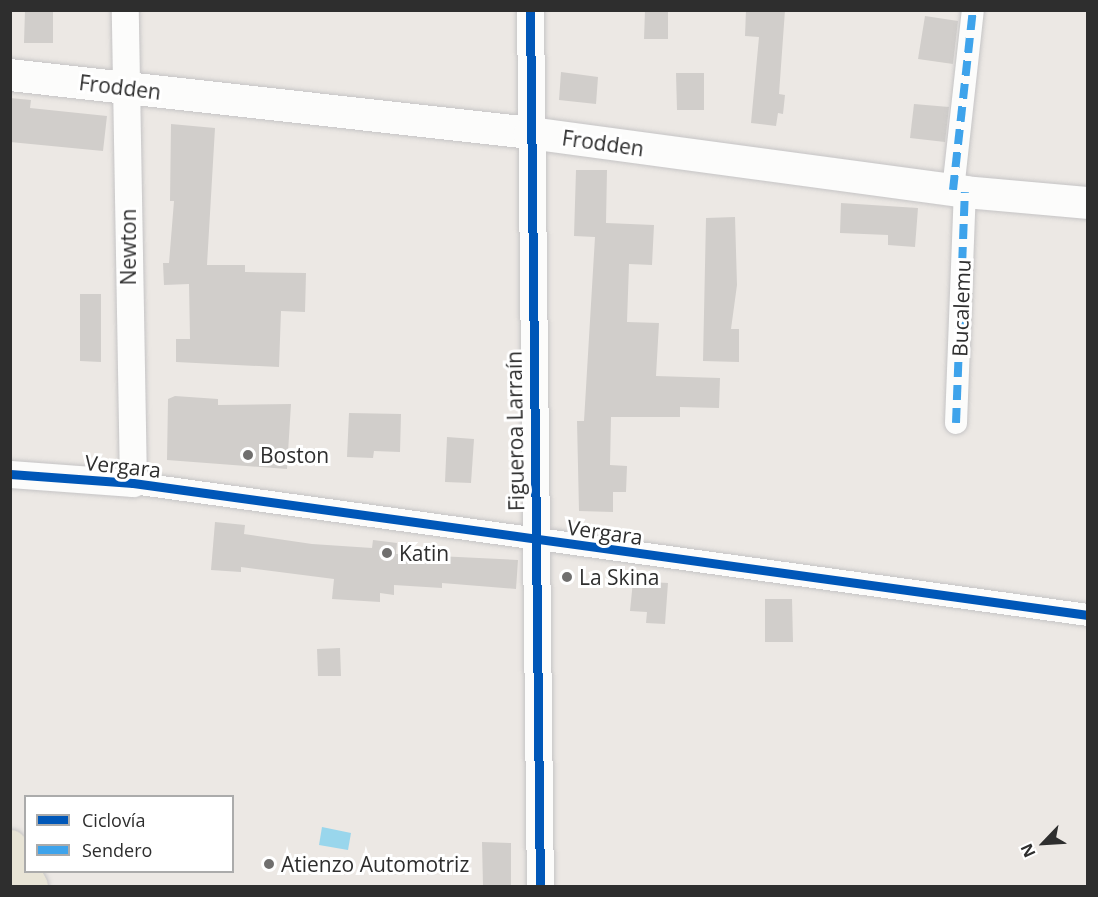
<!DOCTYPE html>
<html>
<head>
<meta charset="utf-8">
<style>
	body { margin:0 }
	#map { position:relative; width:1098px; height:897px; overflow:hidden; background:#ece8e4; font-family:"Open Sans",sans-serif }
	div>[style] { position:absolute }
	.water>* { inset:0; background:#99d6ec }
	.building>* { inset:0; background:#d1cecb }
	.roads { filter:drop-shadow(0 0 2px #c5c4c5) drop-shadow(0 0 2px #c5c4c5) }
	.minor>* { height:22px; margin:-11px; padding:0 11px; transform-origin:11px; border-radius:11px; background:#fcfcfb }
	.tertiary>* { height:27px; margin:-13.5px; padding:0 13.5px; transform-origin:13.5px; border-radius:13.5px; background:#fcfcfb }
	.secondary>* { height:32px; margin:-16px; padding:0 16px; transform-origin:16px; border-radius:16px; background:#fcfcfb }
	.primary>* { height:33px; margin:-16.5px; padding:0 16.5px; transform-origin:16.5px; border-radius:16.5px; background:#e8e4d6 }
	.quiet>* { height:8px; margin-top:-4px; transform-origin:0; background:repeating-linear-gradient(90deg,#3ea3eb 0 15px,transparent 0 23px) }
	.cycleway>* { height:9px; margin:-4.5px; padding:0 4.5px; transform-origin:4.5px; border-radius:4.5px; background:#0057b8 }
	.dots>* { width:16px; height:16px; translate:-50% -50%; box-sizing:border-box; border:3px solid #fff; border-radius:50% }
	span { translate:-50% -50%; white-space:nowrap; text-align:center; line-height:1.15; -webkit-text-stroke:6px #fff; paint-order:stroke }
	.street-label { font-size:21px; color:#2e2e2e }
	.poi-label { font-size:21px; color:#2e2e2e }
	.left { translate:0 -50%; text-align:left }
	.frame { position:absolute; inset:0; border:12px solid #2e2e2e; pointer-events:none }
	.legend { position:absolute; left:24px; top:795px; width:210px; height:78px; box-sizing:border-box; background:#fff; border:2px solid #ababab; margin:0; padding:8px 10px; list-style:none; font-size:18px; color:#2e2e2e }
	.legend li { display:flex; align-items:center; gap:12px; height:30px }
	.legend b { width:30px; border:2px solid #ababab }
	.north { position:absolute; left:1014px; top:813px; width:60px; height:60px; -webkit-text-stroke:4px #fff; paint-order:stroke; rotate:245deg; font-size:16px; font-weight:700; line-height:24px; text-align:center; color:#2e2e2e }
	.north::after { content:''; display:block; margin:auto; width:21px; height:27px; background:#2e2e2e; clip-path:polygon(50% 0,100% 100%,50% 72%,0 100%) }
</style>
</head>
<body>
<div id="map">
	<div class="water">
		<i style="clip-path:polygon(322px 827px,351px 833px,348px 850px,319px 845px)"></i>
	</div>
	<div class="building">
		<i style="clip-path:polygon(25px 10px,53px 10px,53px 43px,24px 43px)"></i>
		<i style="clip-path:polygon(645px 10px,668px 10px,668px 39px,644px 39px)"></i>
		<i style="clip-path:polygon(746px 10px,785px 10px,779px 94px,785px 95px,783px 114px,778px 113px,776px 126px,751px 123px,759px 37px,745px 36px)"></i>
		<i style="clip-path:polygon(925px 16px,958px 21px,953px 64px,918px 59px)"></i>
		<i style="clip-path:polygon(561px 72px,598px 77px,596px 104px,559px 100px)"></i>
		<i style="clip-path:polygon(676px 73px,704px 73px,704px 110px,677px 110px)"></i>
		<i style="clip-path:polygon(10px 98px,31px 100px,30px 108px,107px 116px,103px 151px,10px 142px)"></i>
		<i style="clip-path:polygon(914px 104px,949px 107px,945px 142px,910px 138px)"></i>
		<i style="clip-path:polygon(171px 124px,215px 128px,207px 265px,245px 265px,245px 272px,306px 273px,305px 312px,281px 311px,279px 367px,176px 362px,176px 339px,190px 339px,189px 284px,164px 285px,163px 263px,169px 263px,174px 201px,170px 201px)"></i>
		<i style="clip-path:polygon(576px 170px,607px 170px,606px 223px,654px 225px,652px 265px,629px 264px,627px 322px,659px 323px,656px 376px,720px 378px,719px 408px,680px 407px,680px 417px,611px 417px,610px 465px,627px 466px,626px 492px,613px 492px,613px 512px,579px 511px,577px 421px,584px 421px,595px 237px,574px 236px)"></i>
		<i style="clip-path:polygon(841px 203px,918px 208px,915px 247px,888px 245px,888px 235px,840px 233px)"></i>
		<i style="clip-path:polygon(735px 217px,737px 285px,731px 329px,739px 329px,739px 362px,703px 361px,706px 218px)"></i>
		<i style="clip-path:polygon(80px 294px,101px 294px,101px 362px,80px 361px)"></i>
		<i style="clip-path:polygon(175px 396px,218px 399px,218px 405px,291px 404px,287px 469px,167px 460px,168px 399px)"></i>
		<i style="clip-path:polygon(349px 413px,401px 414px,400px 452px,374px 451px,373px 458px,347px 457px)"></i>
		<i style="clip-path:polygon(447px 437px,474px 439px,471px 483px,445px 482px)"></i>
		<i style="clip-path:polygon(215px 522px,245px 525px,244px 534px,312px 544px,372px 548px,373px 540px,397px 543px,396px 554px,518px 560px,516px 589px,442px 583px,442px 588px,394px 585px,394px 595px,380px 593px,380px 602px,332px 599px,334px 579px,241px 567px,241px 572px,211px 570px)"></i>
		<i style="clip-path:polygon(633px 581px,668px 583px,665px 624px,646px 623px,647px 612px,630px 611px)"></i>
		<i style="clip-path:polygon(765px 599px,792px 599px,793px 642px,765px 642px)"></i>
		<i style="clip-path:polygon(340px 648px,341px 676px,318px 676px,317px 649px)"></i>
		<i style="clip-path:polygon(482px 842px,511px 843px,511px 886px,483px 886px)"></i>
	</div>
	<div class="roads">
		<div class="minor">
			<i style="left:953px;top:190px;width:181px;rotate:-83.7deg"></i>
			<i style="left:956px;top:423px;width:231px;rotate:-87.8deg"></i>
			<i style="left:133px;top:483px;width:964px;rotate:7.87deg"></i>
		</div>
		<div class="tertiary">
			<i style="left:530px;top:10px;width:876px;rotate:89.35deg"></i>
			<i style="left:10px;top:474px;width:123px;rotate:4.2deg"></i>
			<i style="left:133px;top:483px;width:473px;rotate:-91deg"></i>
		</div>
		<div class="secondary">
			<i style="left:10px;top:75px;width:523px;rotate:6.36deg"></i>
			<i style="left:530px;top:133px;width:439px;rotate:7.7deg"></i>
			<i style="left:965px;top:192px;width:123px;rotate:5.1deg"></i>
		</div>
		<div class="primary">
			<i style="left:10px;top:846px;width:45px;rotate:62.3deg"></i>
		</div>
	</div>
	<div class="quiet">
		<i style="left:953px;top:190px;width:181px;rotate:-83.7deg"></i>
		<i style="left:956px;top:423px;width:231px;rotate:-87.8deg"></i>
	</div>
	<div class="cycleway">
		<i style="left:530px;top:10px;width:876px;rotate:89.35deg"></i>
		<i style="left:10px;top:474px;width:123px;rotate:4.2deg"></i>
		<i style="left:133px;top:483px;width:964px;rotate:7.87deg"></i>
	</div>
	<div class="dots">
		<i style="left:248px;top:455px;background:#706f6e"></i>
		<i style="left:387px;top:553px;background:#706f6e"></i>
		<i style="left:567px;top:577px;background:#706f6e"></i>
		<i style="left:269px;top:864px;background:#706f6e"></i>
	</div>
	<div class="street-label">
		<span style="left:120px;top:87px;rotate:7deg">Frodden</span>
		<span style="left:603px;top:143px;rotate:8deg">Frodden</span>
		<span style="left:128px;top:247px;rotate:-90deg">Newton</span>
		<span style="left:961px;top:308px;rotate:-88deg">Bucalemu</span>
		<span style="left:515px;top:431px;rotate:-91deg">Figueroa Larraín</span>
		<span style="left:123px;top:466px;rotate:6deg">Vergara</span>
		<span style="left:605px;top:532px;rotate:8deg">Vergara</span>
	</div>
	<div class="poi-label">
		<span class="left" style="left:260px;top:455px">Boston</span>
		<span class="left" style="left:399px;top:553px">Katin</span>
		<span class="left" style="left:579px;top:577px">La Skina</span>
		<span class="left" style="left:281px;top:864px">Atienzo Automotriz</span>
	</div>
	<div class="frame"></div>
	<ul class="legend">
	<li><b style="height:8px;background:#0057b8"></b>Ciclovía</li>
	<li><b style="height:8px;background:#3ea3eb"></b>Sendero</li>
	</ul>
	<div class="north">N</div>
</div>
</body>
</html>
